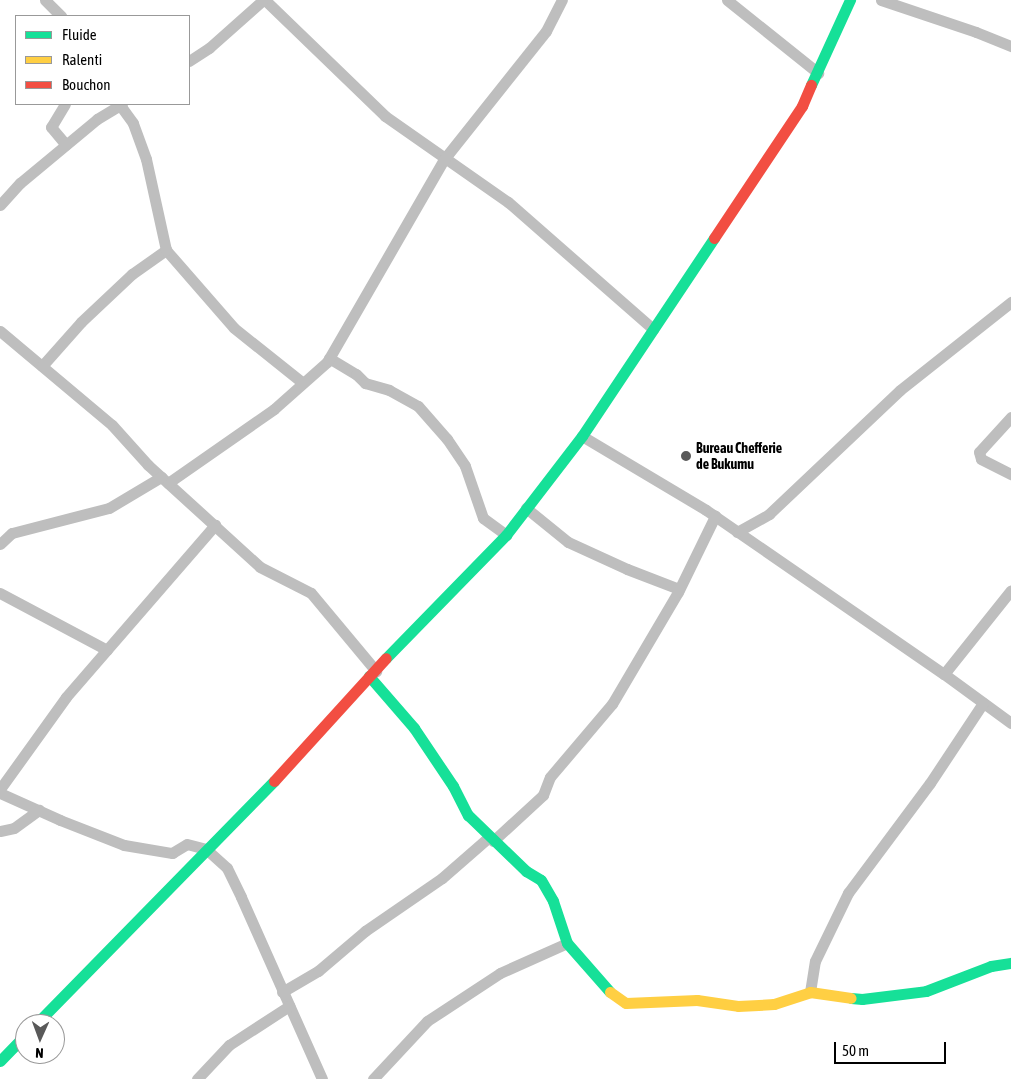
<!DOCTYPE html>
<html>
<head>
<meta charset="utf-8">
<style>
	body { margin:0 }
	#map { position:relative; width:1011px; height:1079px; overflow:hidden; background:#fff; font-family:"Asap Condensed",sans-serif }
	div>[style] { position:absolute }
	.street>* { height:11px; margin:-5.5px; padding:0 5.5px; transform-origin:5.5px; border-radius:5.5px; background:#bebebe }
	.fast>* { height:11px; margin:-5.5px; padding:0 5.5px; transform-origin:5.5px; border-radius:5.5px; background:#16e098 }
	.slow>* { height:11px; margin:-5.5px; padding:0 5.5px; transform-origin:5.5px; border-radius:5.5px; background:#ffcf43 }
	.jam>* { height:11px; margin:-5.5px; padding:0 5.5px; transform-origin:5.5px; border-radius:5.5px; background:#f24e42 }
	.dots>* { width:14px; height:14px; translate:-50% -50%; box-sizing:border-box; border:2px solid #fff; border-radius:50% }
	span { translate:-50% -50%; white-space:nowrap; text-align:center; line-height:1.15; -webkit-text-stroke:4.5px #fff; paint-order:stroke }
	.poi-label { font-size:14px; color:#000; font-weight:700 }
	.left { translate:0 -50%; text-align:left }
	.legend { position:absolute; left:15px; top:15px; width:175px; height:90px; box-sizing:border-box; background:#fff; border:1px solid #999; margin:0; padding:6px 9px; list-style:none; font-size:15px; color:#000 }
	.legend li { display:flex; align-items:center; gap:10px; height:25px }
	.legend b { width:25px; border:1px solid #999 }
	.north { position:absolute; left:15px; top:1014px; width:50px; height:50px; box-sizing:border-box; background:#fff; border:1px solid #999; border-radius:50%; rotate:182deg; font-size:14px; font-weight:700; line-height:20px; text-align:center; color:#000 }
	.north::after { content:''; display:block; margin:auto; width:18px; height:22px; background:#595959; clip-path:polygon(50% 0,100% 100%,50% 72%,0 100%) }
	.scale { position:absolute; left:834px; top:1042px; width:112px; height:22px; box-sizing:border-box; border:2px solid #000; border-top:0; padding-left:6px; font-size:15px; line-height:18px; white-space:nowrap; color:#000; -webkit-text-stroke:4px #fff; paint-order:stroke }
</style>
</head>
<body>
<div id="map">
	<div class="street">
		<i style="left:45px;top:0;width:23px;rotate:45deg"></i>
		<i style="left:265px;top:0;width:167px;rotate:44deg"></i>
		<i style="left:385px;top:116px;width:150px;rotate:35deg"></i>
		<i style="left:508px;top:202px;width:193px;rotate:41.2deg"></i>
		<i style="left:727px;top:0;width:117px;rotate:38.7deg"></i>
		<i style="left:881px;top:0;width:100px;rotate:18.6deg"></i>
		<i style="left:976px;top:32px;width:38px;rotate:22deg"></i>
		<i style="left:189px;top:61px;width:24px;rotate:-33deg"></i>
		<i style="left:209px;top:48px;width:72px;rotate:-41.6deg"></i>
		<i style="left:65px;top:104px;width:27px;rotate:121deg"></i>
		<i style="left:51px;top:127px;width:23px;rotate:50deg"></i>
		<i style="left:0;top:205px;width:30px;rotate:-48deg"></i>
		<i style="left:20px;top:183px;width:100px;rotate:-39.7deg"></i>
		<i style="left:97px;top:119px;width:29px;rotate:-31deg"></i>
		<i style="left:166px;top:250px;width:103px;rotate:48.9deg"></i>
		<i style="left:234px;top:328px;width:88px;rotate:38.6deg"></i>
		<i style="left:0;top:331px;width:146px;rotate:40deg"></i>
		<i style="left:112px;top:425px;width:54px;rotate:48deg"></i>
		<i style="left:148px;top:465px;width:151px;rotate:42.3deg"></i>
		<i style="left:260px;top:567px;width:57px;rotate:27deg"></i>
		<i style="left:311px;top:593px;width:102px;rotate:50.2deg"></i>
		<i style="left:329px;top:358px;width:31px;rotate:31deg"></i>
		<i style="left:356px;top:374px;width:13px;rotate:45deg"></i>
		<i style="left:365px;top:383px;width:25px;rotate:16deg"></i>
		<i style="left:389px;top:390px;width:33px;rotate:29deg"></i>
		<i style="left:418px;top:406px;width:44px;rotate:48.7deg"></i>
		<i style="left:447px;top:439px;width:32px;rotate:56deg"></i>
		<i style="left:465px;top:466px;width:55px;rotate:70.9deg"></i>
		<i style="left:483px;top:518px;width:29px;rotate:36deg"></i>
		<i style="left:42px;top:366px;width:59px;rotate:-48.4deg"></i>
		<i style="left:81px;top:322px;width:70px;rotate:-43.3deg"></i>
		<i style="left:132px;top:274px;width:42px;rotate:-35.2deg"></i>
		<i style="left:166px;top:250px;width:93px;rotate:-102.4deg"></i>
		<i style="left:146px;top:159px;width:38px;rotate:-110deg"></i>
		<i style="left:133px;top:123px;width:22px;rotate:-126deg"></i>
		<i style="left:1011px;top:417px;width:47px;rotate:132.4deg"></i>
		<i style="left:979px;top:452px;width:7px;rotate:74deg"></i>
		<i style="left:981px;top:459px;width:34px;rotate:27deg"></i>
		<i style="left:582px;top:436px;width:144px;rotate:30.8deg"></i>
		<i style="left:706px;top:510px;width:289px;rotate:34.6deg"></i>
		<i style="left:944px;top:674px;width:83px;rotate:36.2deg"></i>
		<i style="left:168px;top:483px;width:129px;rotate:-34.9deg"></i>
		<i style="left:274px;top:409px;width:71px;rotate:-41.6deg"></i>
		<i style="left:327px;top:362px;width:236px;rotate:-60deg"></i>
		<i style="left:445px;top:158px;width:162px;rotate:-51.5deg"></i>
		<i style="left:546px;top:31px;width:35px;rotate:-63deg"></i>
		<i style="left:526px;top:508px;width:54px;rotate:39deg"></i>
		<i style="left:568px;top:542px;width:65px;rotate:24.6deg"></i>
		<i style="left:627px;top:569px;width:56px;rotate:21deg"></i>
		<i style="left:737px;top:532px;width:37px;rotate:-29deg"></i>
		<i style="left:769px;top:514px;width:180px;rotate:-43.4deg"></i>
		<i style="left:900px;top:390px;width:142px;rotate:-38.4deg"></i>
		<i style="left:0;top:544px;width:16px;rotate:-43deg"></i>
		<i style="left:12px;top:533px;width:100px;rotate:-14.5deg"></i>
		<i style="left:109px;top:508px;width:61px;rotate:-30.8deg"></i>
		<i style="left:0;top:593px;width:121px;rotate:28deg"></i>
		<i style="left:944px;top:674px;width:107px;rotate:-51.4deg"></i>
		<i style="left:0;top:789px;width:113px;rotate:-54.3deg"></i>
		<i style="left:66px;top:697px;width:228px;rotate:-49.1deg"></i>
		<i style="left:0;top:793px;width:66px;rotate:24.2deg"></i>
		<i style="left:60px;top:820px;width:69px;rotate:21.3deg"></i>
		<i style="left:124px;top:845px;width:49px;rotate:9.5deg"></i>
		<i style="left:172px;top:853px;width:17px;rotate:-31deg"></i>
		<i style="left:187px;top:844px;width:20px;rotate:15deg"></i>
		<i style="left:206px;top:849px;width:28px;rotate:42deg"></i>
		<i style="left:227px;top:868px;width:32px;rotate:64deg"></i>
		<i style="left:241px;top:897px;width:199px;rotate:66deg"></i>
		<i style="left:0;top:831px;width:14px;rotate:-12deg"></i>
		<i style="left:14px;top:828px;width:31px;rotate:-36deg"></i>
		<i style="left:493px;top:841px;width:68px;rotate:-42.6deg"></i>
		<i style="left:543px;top:795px;width:19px;rotate:-69deg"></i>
		<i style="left:550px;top:777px;width:96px;rotate:-49.7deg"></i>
		<i style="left:612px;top:704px;width:130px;rotate:-59.5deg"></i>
		<i style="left:678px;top:592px;width:85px;rotate:-64deg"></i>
		<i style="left:282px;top:992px;width:42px;rotate:-30.3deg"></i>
		<i style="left:318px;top:971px;width:62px;rotate:-40.4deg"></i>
		<i style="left:365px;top:931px;width:93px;rotate:-34.5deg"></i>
		<i style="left:442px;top:878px;width:62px;rotate:-41.1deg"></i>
		<i style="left:810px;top:992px;width:31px;rotate:-81deg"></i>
		<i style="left:815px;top:961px;width:76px;rotate:-64.1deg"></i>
		<i style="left:848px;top:893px;width:137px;rotate:-53.3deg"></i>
		<i style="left:930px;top:783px;width:96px;rotate:-56.5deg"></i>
		<i style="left:197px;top:1079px;width:47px;rotate:-46.7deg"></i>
		<i style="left:229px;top:1045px;width:72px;rotate:-33deg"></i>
		<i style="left:373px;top:1079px;width:79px;rotate:-47deg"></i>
		<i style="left:427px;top:1021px;width:87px;rotate:-33.3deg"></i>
		<i style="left:500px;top:973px;width:73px;rotate:-24.1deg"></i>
	</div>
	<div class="fast">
		<i style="left:811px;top:85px;width:94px;rotate:-65.4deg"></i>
		<i style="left:386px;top:658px;width:172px;rotate:-45.7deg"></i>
		<i style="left:506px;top:535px;width:125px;rotate:-52.5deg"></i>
		<i style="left:582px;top:436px;width:238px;rotate:-56.3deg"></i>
		<i style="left:369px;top:676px;width:69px;rotate:49.1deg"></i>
		<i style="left:414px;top:728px;width:70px;rotate:56.1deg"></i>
		<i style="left:453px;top:786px;width:33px;rotate:63deg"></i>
		<i style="left:468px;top:815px;width:81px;rotate:44deg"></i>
		<i style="left:526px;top:871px;width:17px;rotate:31deg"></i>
		<i style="left:541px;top:880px;width:24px;rotate:60deg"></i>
		<i style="left:553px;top:901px;width:44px;rotate:71.6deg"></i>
		<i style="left:567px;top:943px;width:65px;rotate:48.7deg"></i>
		<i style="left:851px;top:998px;width:11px;rotate:5deg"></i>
		<i style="left:862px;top:999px;width:64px;rotate:-7.1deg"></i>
		<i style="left:926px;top:991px;width:70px;rotate:-21deg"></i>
		<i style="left:991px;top:966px;width:20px;rotate:-9deg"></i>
		<i style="left:36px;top:1024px;width:340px;rotate:-45.6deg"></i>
		<i style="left:0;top:1061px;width:36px;rotate:-46deg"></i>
	</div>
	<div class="slow">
		<i style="left:610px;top:992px;width:19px;rotate:35deg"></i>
		<i style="left:626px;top:1003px;width:71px;rotate:-2.4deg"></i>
		<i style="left:697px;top:1000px;width:41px;rotate:8.3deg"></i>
		<i style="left:738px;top:1006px;width:36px;rotate:-3deg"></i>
		<i style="left:774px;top:1004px;width:38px;rotate:-18deg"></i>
		<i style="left:810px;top:992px;width:41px;rotate:8.3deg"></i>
	</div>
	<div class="jam">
		<i style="left:714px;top:238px;width:159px;rotate:-56.3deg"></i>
		<i style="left:802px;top:106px;width:23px;rotate:-67deg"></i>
		<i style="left:274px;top:781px;width:166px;rotate:-47.7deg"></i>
	</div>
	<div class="dots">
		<i style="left:686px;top:456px;background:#595959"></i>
	</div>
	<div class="poi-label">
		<span class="left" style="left:696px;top:456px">Bureau Chefferie<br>de Bukumu</span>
	</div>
	<ul class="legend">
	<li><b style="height:6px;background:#16e098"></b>Fluide</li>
	<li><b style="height:6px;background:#ffcf43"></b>Ralenti</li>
	<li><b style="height:6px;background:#f24e42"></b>Bouchon</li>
	</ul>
	<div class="north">N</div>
	<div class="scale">50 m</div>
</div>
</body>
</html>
